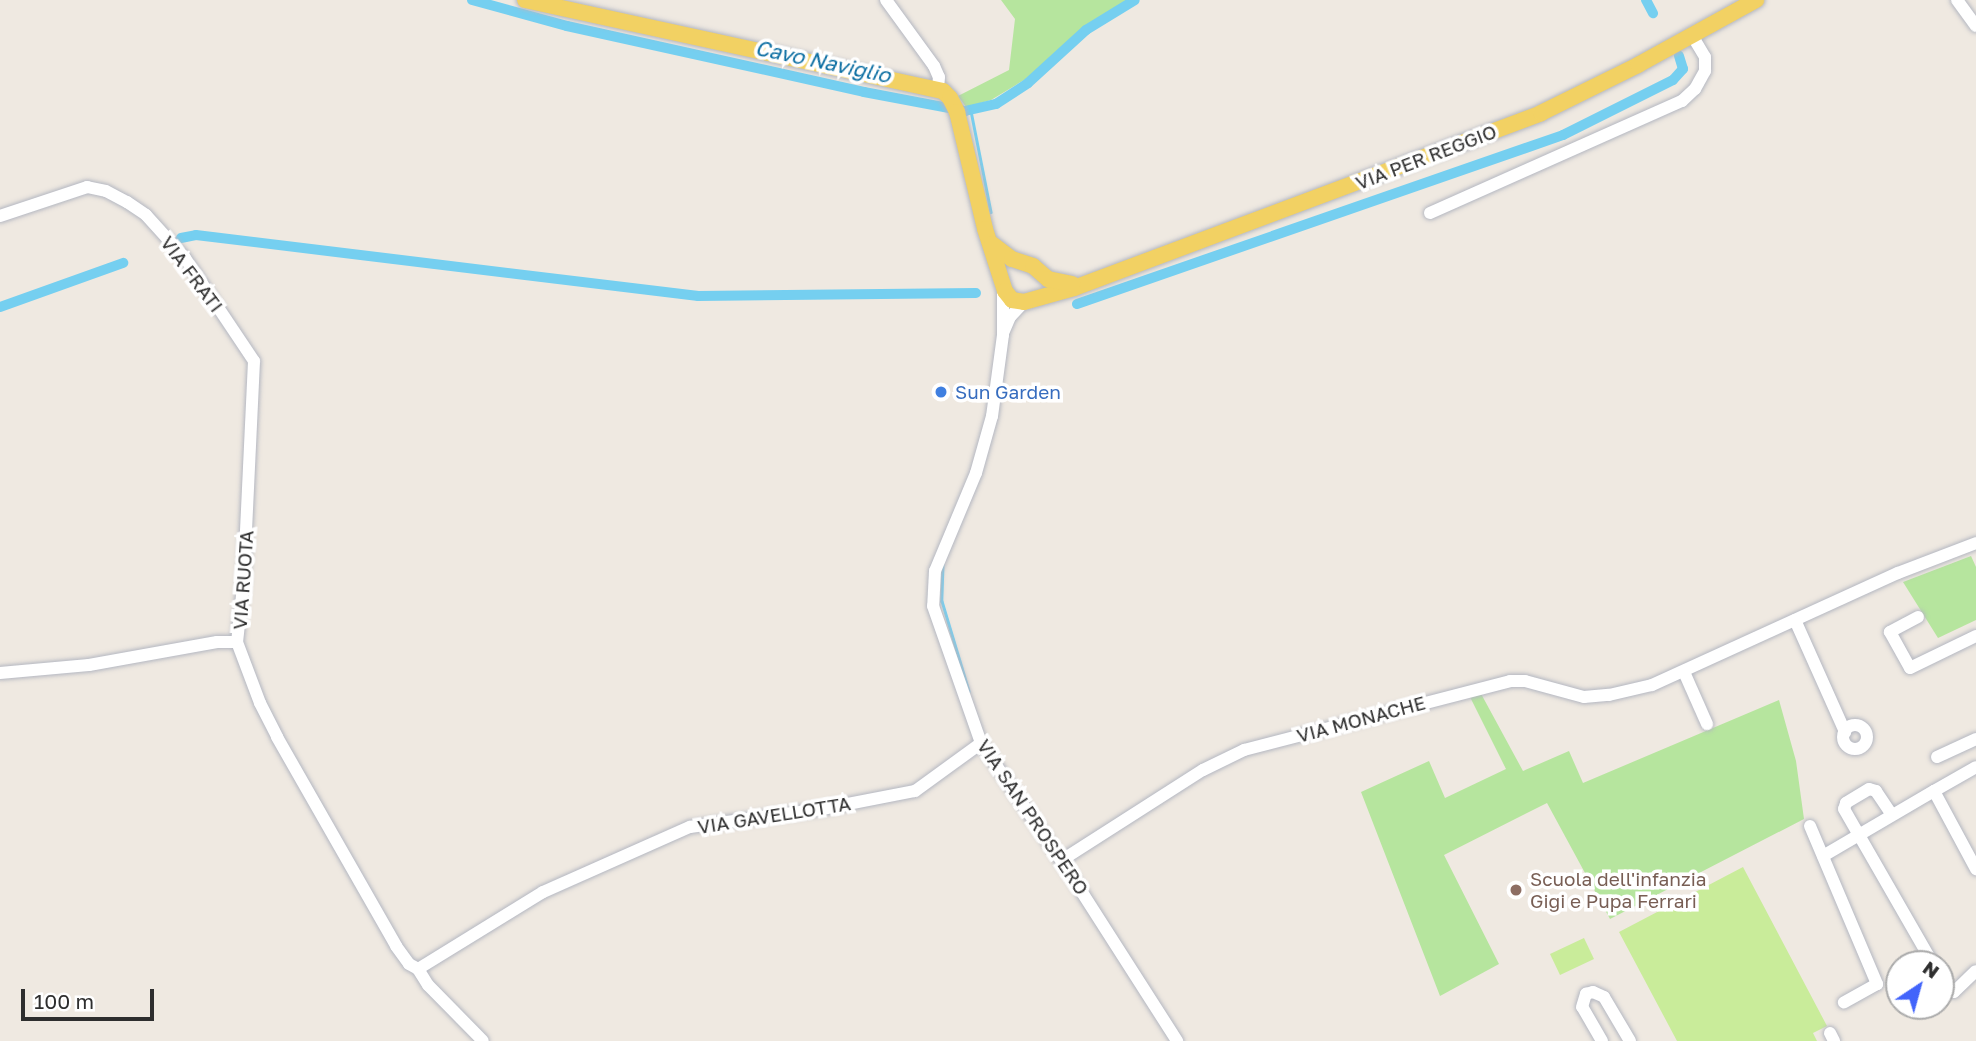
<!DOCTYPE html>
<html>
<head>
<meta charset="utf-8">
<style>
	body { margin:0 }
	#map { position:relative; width:1976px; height:1041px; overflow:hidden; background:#efe9e1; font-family:"Golos Text",sans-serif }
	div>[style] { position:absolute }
	.green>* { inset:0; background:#b6e59e }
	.pitch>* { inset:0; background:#c9ec9a }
	.stream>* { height:2.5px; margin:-1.25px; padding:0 1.25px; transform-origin:1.25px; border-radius:1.25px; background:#75cff0 }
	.canal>* { height:10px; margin:-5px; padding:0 5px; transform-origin:5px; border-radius:5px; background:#75cff0 }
	.roads { filter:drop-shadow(0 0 2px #b4b7c1) drop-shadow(0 0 2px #b4b7c1) }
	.minor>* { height:12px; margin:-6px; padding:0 6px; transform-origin:6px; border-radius:6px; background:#fff }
	.minor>.ring { margin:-6px; padding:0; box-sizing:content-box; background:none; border:12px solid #fff; border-radius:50% }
	.major>* { height:16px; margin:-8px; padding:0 8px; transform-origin:8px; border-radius:8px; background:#f2d163 }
	.dots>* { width:19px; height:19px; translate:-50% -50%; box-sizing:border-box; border:4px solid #fff; border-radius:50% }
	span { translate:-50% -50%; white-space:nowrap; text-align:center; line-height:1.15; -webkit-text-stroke:7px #fff; paint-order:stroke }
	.street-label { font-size:19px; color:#2e2e2e }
	.shop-label { font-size:19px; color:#366cbe }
	.left { translate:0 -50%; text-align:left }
	.education-label { font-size:19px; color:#785e54 }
	.water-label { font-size:21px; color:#0d6fa3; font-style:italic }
	.north { position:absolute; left:1885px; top:950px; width:70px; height:70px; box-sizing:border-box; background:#fff; border:2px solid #ababab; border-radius:50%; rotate:36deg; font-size:19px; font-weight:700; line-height:28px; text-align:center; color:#2e2e2e }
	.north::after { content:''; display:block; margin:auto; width:24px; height:32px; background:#4264fb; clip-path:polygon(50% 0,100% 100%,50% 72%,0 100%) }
	.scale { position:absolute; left:21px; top:989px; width:133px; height:32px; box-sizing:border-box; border:4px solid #2e2e2e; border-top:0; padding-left:9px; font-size:21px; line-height:24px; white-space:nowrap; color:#2e2e2e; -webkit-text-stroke:5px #fff; paint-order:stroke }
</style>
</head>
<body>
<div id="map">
	<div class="green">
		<i style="clip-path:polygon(1001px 0,1129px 0,1083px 27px,1029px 77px,991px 100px,966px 107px,958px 96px,1009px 70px,1015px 19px)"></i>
		<i style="clip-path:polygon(1971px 556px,1976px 567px,1976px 620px,1938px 638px,1903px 582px)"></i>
		<i style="clip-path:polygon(1479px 690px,1523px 771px,1569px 751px,1583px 783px,1779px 700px,1796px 761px,1804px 819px,1610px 919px,1547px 803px,1444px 855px,1499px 964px,1440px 996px,1361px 792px,1429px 761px,1445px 798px,1506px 769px,1468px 693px)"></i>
	</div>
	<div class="pitch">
		<i style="clip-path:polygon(1743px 867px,1827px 1026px,1813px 1033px,1817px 1041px,1677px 1041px,1619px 932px)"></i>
		<i style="clip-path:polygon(1584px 938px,1594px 959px,1560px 975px,1550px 954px)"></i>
	</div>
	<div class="stream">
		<i style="left:971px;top:111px;width:103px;rotate:78.8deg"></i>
		<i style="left:943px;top:565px;width:36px;rotate:92deg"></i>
		<i style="left:942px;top:601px;width:94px;rotate:73.3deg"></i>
		<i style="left:1045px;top:827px;width:19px;rotate:54deg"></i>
	</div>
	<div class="canal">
		<i style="left:472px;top:0;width:98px;rotate:15.3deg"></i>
		<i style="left:567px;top:26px;width:304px;rotate:12.5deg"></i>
		<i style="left:864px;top:92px;width:103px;rotate:10.7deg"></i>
		<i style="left:965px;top:111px;width:32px;rotate:-13deg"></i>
		<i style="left:996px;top:104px;width:38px;rotate:-33deg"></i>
		<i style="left:1028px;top:83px;width:79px;rotate:-42.4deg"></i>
		<i style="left:1086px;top:30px;width:57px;rotate:-31.5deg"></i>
		<i style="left:1646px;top:0;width:15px;rotate:62deg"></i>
		<i style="left:181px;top:238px;width:15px;rotate:-11deg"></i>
		<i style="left:196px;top:235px;width:506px;rotate:6.93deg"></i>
		<i style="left:698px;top:296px;width:278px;rotate:-0.6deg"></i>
		<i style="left:1077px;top:304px;width:515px;rotate:-19.17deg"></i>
		<i style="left:1563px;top:135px;width:123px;rotate:-26.6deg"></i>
		<i style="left:1673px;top:80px;width:15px;rotate:-48deg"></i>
		<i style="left:1683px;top:69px;width:14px;rotate:-107deg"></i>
		<i style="left:0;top:307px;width:131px;rotate:-19.7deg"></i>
	</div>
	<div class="roads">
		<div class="minor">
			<i style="left:886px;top:0;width:82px;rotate:54deg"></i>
			<i style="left:934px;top:66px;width:12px;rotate:66deg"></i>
			<i style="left:939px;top:77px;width:11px;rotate:95deg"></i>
			<i style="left:1957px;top:0;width:32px;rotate:54deg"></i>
			<i style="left:1430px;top:213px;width:276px;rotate:-24deg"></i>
			<i style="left:1682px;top:101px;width:18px;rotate:-43deg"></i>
			<i style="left:1695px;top:89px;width:21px;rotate:-61deg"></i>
			<i style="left:1705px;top:71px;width:14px;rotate:-90deg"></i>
			<i style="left:1705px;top:57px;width:26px;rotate:-121deg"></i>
			<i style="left:0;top:216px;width:92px;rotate:-18.4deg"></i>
			<i style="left:87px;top:187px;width:19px;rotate:12deg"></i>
			<i style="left:106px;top:191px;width:24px;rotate:28deg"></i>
			<i style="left:127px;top:202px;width:23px;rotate:34deg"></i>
			<i style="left:146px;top:215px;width:58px;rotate:47.8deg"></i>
			<i style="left:185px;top:258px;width:124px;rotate:56.2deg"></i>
			<i style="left:254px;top:361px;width:216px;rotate:92.7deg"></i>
			<i style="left:244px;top:577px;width:65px;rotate:96.1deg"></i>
			<i style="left:1003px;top:286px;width:49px;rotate:90deg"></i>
			<i style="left:1003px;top:335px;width:82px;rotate:97.7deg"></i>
			<i style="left:992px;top:416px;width:59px;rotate:105.7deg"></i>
			<i style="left:976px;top:473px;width:106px;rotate:112.7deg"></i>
			<i style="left:935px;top:571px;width:35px;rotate:93deg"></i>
			<i style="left:933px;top:606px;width:145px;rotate:70.7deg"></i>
			<i style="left:981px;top:743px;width:156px;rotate:55.7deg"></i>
			<i style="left:1069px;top:872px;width:201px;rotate:57.4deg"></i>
			<i style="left:1004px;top:331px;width:15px;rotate:-67deg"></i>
			<i style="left:1010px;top:317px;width:21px;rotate:-47deg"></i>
			<i style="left:1918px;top:617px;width:32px;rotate:152deg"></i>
			<i style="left:1890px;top:632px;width:41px;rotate:60.9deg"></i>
			<i style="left:1910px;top:668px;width:73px;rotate:-25.9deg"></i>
			<i style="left:1795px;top:620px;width:123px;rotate:65.9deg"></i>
			<i style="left:237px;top:642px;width:65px;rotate:69.3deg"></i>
			<i style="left:260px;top:703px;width:38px;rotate:63deg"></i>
			<i style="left:277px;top:737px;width:241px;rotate:60.3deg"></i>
			<i style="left:396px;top:946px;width:22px;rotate:54deg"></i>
			<i style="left:409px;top:964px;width:10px;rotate:29deg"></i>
			<i style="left:418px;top:969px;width:147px;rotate:-31.6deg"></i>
			<i style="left:543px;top:892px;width:161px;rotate:-23.9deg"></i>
			<i style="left:690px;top:827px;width:133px;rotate:-7.8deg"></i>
			<i style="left:822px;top:809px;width:95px;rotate:-11deg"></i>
			<i style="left:915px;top:791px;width:82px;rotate:-36deg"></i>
			<i style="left:1684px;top:672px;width:57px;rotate:66.1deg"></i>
			<i style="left:0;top:673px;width:89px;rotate:-5.1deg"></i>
			<i style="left:89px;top:665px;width:130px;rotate:-10.2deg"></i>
			<i style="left:217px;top:642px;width:20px"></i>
			<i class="ring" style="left:1843px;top:725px;width:12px;height:12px"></i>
			<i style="left:1937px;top:757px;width:43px;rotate:-24.8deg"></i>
			<i style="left:1934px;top:791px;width:48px;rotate:-29.7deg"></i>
			<i style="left:1892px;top:815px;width:29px;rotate:-124deg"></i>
			<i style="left:1876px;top:791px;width:7px;rotate:-164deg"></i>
			<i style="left:1869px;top:789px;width:27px;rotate:149deg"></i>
			<i style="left:1846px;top:803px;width:6px;rotate:108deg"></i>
			<i style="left:1844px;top:809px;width:179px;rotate:60.1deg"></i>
			<i style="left:1810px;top:826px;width:172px;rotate:67deg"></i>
			<i style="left:1877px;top:984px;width:38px;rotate:151deg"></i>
			<i style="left:1823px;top:856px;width:129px;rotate:-30.4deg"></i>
			<i style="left:1934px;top:791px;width:89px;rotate:61.7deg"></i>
			<i style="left:1062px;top:860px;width:167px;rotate:-32.6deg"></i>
			<i style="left:1203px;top:770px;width:46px;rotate:-26deg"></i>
			<i style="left:1244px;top:750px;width:275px;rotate:-14.5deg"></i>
			<i style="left:1510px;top:681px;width:15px"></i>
			<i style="left:1525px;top:681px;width:61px;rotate:15.2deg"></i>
			<i style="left:1584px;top:697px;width:25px;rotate:-5deg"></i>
			<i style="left:1609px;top:695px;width:44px;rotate:-13.1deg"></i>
			<i style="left:1652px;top:685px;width:270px;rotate:-24.5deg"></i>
			<i style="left:1898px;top:573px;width:84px;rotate:-21deg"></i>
			<i style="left:418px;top:969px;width:19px;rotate:58deg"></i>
			<i style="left:428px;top:985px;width:78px;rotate:45.5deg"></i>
			<i style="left:1941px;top:978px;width:14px;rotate:60deg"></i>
			<i style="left:1948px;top:990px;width:6px;rotate:18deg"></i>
			<i style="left:1954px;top:992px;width:30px;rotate:-44deg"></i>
			<i style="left:1830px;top:1033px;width:9px;rotate:63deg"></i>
			<i style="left:1602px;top:1041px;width:39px;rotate:-120deg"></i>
			<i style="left:1582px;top:1007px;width:14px;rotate:-73deg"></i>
			<i style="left:1586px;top:994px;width:7px;rotate:-16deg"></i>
			<i style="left:1593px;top:992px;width:12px;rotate:24deg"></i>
			<i style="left:1604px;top:997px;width:51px;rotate:59.4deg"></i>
		</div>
		<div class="major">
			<i style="left:525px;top:0;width:428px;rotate:12.3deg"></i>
			<i style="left:943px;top:91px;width:10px;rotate:45deg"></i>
			<i style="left:950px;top:98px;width:16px;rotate:63deg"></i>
			<i style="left:957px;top:112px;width:120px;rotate:76.5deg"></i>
			<i style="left:985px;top:229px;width:65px;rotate:72.1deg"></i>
			<i style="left:1005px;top:291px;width:11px;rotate:52deg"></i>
			<i style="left:1012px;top:300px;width:12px;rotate:9deg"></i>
			<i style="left:1024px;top:302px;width:52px;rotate:-15.6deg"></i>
			<i style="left:1074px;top:288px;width:499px;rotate:-20.5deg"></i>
			<i style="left:1541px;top:113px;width:108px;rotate:-26.3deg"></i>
			<i style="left:1638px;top:65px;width:135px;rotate:-28.8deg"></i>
			<i style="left:992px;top:244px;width:25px;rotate:37deg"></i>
			<i style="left:1012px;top:259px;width:22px;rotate:18deg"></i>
			<i style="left:1033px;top:266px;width:20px;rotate:41deg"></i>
			<i style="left:1048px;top:279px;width:25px;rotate:12deg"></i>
		</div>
	</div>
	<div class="dots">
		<i style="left:941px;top:392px;background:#3f7fe0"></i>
		<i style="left:1516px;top:890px;background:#8d6e63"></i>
	</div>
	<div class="street-label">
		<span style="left:1426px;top:157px;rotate:-21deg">VIA PER REGGIO</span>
		<span style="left:192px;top:274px;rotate:53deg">VIA FRATI</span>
		<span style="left:243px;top:580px;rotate:-86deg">VIA RUOTA</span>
		<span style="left:1361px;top:719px;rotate:-15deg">VIA MONACHE</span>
		<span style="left:774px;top:815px;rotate:-9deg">VIA GAVELLOTTA</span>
		<span style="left:1033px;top:817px;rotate:56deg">VIA SAN PROSPERO</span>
	</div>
	<div class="shop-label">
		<span class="left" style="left:955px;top:392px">Sun Garden</span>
	</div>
	<div class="education-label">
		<span class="left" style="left:1530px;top:890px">Scuola dell'infanzia<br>Gigi e Pupa Ferrari</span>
	</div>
	<div class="water-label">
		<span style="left:823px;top:61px;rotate:12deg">Cavo Naviglio</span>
	</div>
	<div class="north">N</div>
	<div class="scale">100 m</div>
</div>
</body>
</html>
